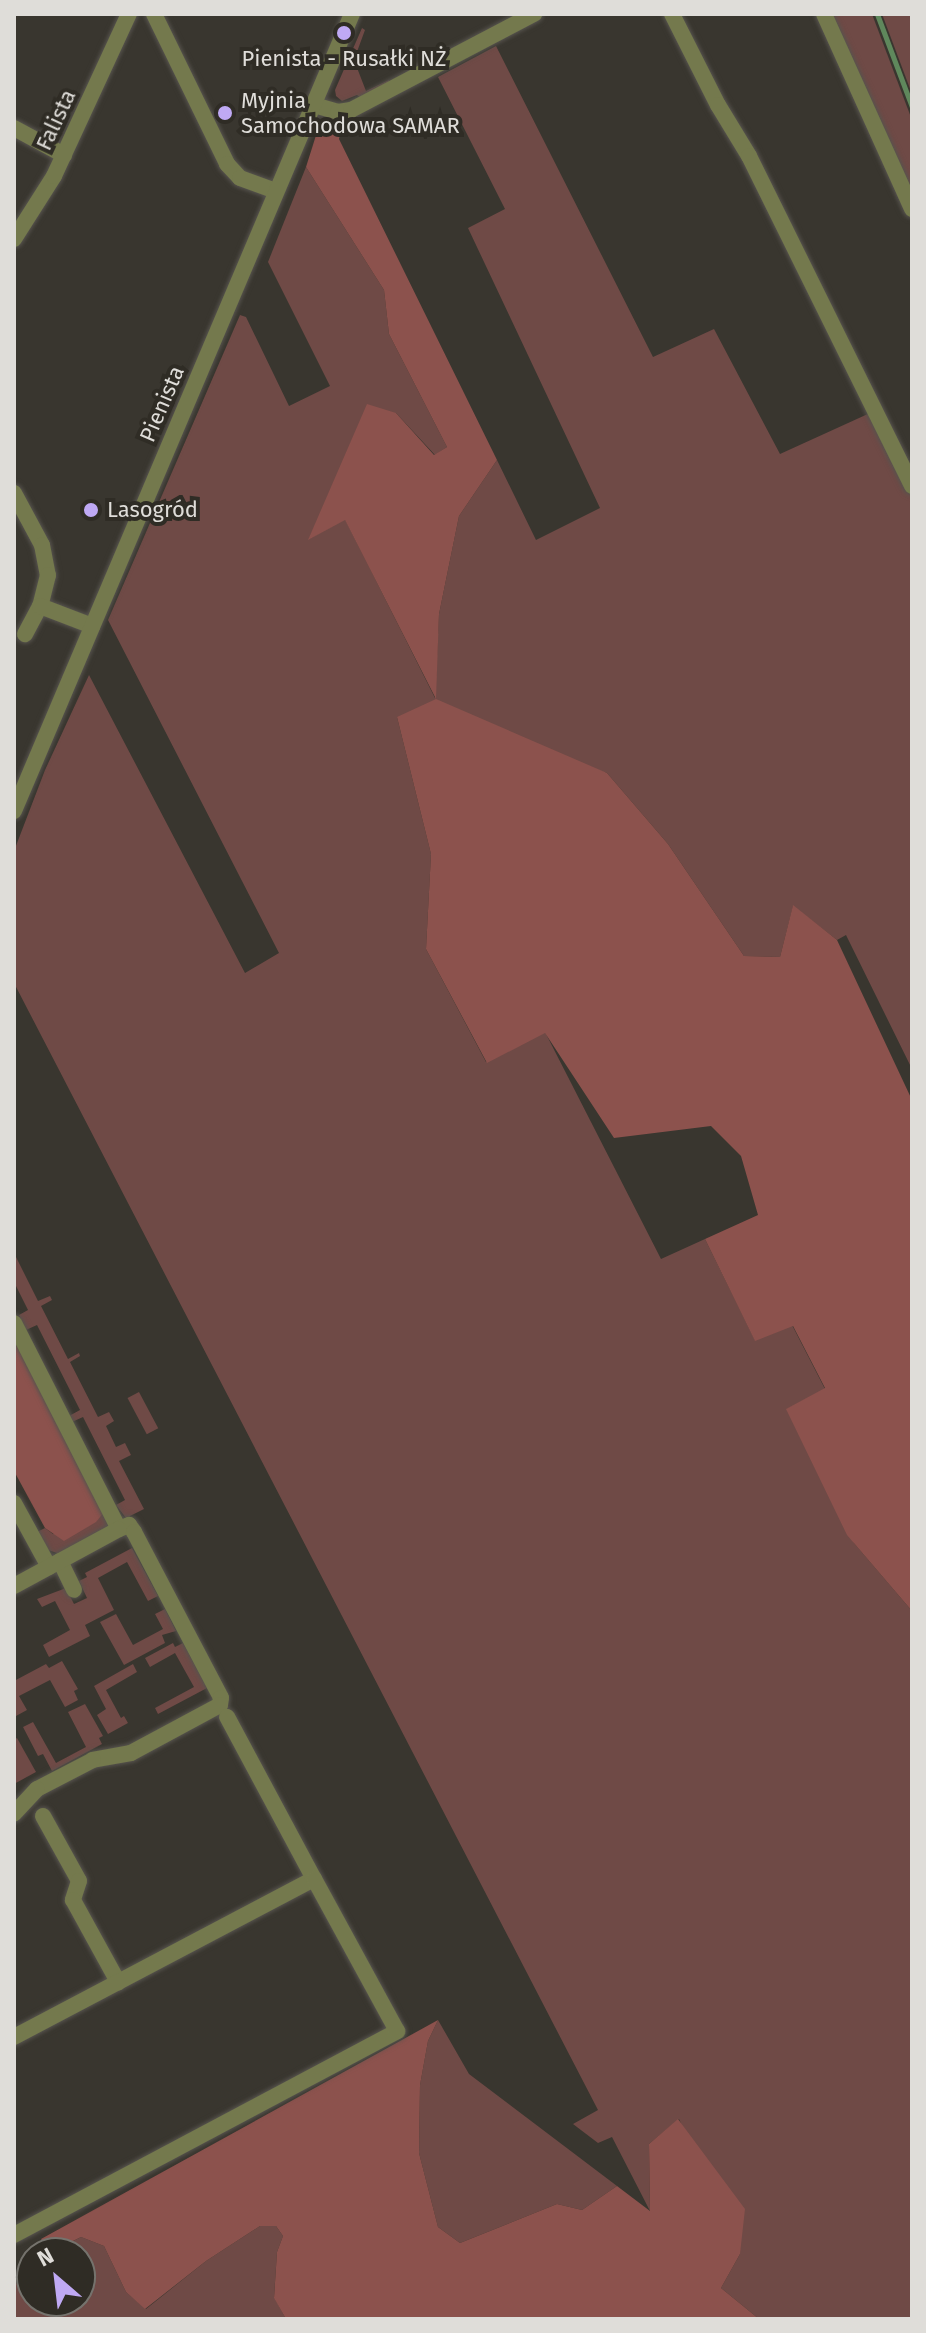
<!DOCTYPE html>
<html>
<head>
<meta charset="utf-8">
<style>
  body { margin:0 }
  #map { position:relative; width:926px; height:2333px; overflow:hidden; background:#39362f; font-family:"Fira Sans",sans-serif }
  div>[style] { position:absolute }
  .green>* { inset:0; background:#6f4a46; transform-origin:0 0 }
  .forest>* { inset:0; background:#8c524d }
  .stream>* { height:5px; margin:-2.5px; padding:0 2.5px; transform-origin:2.5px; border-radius:2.5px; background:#5f885c }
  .roads { filter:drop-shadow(0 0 2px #57544e) drop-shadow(0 0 2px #57544e) }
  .minor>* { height:16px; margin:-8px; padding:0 8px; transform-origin:8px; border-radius:8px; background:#74794d }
  .tertiary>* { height:16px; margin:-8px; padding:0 8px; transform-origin:8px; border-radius:8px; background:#74794d }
  .dots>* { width:22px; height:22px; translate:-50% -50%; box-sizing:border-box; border:4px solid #2f2c25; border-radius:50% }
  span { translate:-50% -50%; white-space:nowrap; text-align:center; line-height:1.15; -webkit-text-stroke:8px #2f2c25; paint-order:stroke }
  .poi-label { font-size:22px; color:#dfddd9 }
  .left { translate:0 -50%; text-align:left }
  .street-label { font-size:22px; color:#dfddd9 }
  .frame { position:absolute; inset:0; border:16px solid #dfddd9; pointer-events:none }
  .north { position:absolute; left:16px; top:2237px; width:80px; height:80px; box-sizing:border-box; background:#2f2c25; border:2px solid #75736d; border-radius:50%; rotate:332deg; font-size:22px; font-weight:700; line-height:32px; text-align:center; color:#dfddd9 }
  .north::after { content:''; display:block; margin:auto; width:28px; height:36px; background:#bfa9f4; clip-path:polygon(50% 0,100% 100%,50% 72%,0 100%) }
</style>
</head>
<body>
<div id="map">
  <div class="green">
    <div style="clip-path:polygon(832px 14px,872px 14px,912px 120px,912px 194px)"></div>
    <div style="clip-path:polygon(882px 14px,912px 14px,912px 94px)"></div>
    <div style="clip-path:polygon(362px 28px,365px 30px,354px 60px,366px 91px,389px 80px,390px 83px,361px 98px,357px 95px,342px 101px,336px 96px,335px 90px)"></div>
    <div style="clip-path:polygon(496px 46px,653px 357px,714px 329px,780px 454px,881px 408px,912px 472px,912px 1069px,846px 935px,837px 940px,793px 906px,780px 957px,744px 956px,668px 844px,607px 773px,397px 717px,431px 854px,426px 949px,486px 1062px,545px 1032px,661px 1259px,705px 1239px,755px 1340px,792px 1325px,825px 1389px,787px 1409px,854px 1543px,912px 1611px,912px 2319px,759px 2319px,721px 2288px,740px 2254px,679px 2119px,649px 2144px,650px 2211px,612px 2137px,598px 2143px,573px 2124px,598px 2110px,14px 983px,14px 851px,45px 770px,89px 675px,245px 973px,279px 953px,108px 620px,240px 315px,246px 317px,289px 406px,330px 386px,268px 262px,306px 167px,384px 290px,389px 334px,447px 447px,435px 455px,396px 413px,341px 468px,309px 539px,345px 519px,435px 698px,439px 614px,459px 516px,497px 460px,536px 540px,600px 508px,468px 228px,505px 209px,438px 77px)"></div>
    <div style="clip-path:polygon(14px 1253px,38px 1301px,50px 1296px,52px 1300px,41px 1306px,68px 1359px,79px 1353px,80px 1356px,70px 1362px,98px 1417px,109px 1412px,114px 1421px,106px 1426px,116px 1447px,125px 1443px,131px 1455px,119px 1461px,144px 1509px,126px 1518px,116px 1505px,125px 1500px,83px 1417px,72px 1422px,69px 1416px,80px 1410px,37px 1325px,26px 1330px,19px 1315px,28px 1310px,14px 1282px)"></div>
    <div style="left:139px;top:1392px;width:41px;height:13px;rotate:62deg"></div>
    <div style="clip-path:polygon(105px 1511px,110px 1524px,107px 1528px,60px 1554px,48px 1550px,37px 1532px,45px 1528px,53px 1534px)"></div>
    <div style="clip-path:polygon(132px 1548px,158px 1596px,148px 1601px,127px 1562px,98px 1578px,114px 1610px,85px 1625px,90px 1636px,49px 1657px,43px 1645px,70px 1630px,55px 1601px,42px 1607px,37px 1599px,66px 1588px,74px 1604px,87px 1598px,79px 1581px,87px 1577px,85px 1573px)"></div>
    <div style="clip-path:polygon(165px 1609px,176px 1631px,162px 1635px,165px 1643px,124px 1665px,100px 1622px,116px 1614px,133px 1645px,163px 1629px,155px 1614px)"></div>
    <div style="clip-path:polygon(173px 1643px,175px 1647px,183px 1643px,207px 1688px,158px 1714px,155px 1708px,194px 1687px,175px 1653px,150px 1667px,145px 1658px)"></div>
    <div style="clip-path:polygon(62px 1661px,78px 1689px,74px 1691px,78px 1700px,65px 1707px,50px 1680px,19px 1696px,27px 1710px,16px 1716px,14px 1681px,46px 1664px,49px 1668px)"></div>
    <div style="clip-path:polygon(133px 1664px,137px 1672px,106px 1690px,121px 1718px,124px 1716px,128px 1723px,108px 1734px,97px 1715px,106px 1709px,94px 1686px)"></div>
    <div style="clip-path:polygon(85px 1704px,103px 1736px,99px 1738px,102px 1744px,52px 1771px,43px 1754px,38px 1756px,23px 1727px,33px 1722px,56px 1763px,86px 1747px,68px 1712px)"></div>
    <div style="clip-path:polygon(17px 1738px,36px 1772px,14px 1784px,14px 1740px)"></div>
    <div style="clip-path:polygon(438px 2020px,469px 2074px,617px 2186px,582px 2210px,557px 2204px,460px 2243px,438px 2227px,419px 2153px,420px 2085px,428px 2041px)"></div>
    <div style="clip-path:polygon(260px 2226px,276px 2226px,283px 2236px,277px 2252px,274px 2297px,286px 2319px,14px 2319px,14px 2284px,32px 2281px,32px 2301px,80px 2301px,80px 2253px,50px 2253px,81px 2237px,104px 2246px,126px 2292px,146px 2309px,206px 2261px)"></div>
  </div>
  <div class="forest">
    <div style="clip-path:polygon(331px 118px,342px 126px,339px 139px,497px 460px,459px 516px,439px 614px,436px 699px,607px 773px,668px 844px,744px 956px,780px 957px,793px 905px,837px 940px,912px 1100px,912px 1611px,847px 1535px,786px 1409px,825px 1388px,793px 1326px,755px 1341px,705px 1239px,758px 1215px,741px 1156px,711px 1126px,614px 1138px,545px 1033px,487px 1063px,426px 949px,431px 854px,397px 717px,436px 699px,345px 520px,308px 540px,367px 404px,396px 413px,434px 455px,447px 447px,389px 334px,384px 290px,306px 167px,318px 129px)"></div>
    <div style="clip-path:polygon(14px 1333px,105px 1511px,96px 1522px,64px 1541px,45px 1528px,14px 1471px)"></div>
    <div style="clip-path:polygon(438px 2020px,428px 2041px,420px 2085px,419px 2153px,438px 2227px,460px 2243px,557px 2204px,582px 2210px,617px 2186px,650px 2211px,649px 2144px,678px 2119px,745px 2209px,740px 2254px,721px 2288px,759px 2319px,286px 2319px,274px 2298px,277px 2252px,283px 2236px,276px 2226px,260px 2226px,206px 2261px,145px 2309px,126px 2292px,104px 2246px,81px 2237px,49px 2253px,41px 2239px)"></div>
  </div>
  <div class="stream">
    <div style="left:877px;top:14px;width:99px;rotate:69.4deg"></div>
  </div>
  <div class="roads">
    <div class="minor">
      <div style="left:154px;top:14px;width:167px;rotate:64deg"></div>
      <div style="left:227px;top:164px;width:19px;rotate:47deg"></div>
      <div style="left:240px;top:178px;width:38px;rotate:20deg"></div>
      <div style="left:672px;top:14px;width:102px;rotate:63.2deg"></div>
      <div style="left:718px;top:105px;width:60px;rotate:58.7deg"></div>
      <div style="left:749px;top:156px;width:368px;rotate:63.7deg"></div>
      <div style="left:824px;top:14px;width:214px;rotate:65.7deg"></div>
      <div style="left:314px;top:105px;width:25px;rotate:16deg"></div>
      <div style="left:338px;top:112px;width:13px;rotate:-9deg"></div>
      <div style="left:351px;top:110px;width:207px;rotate:-27.7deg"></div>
      <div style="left:14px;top:128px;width:57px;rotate:28.4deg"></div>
      <div style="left:14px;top:239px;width:75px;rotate:-57.6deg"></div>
      <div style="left:54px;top:176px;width:179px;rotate:-65.2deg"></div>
      <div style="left:14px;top:493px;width:59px;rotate:61.7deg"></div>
      <div style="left:42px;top:545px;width:31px;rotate:79deg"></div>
      <div style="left:48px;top:575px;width:32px;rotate:104deg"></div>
      <div style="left:40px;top:606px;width:32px;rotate:118deg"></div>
      <div style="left:40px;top:606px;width:56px;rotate:21deg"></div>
      <div style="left:14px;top:1323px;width:231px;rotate:63deg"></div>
      <div style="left:119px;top:1529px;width:11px;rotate:-22deg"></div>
      <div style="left:129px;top:1525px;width:9px;rotate:54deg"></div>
      <div style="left:134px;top:1532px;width:187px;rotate:62.3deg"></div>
      <div style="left:221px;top:1698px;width:7px;rotate:98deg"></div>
      <div style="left:220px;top:1705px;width:101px;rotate:151.7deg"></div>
      <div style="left:131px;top:1753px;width:39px;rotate:170deg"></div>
      <div style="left:93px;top:1760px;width:63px;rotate:152.6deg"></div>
      <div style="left:37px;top:1789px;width:34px;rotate:133deg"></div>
      <div style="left:14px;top:1503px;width:73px;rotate:61.3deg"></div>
      <div style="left:60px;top:1561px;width:32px;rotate:64deg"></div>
      <div style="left:14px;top:1586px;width:119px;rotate:-28.5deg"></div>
      <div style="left:43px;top:1816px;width:74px;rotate:61deg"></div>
      <div style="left:79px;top:1881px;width:20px;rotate:108deg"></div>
      <div style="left:73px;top:1900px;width:94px;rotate:61.2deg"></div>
      <div style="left:14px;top:2037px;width:339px;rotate:-27.8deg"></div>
      <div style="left:314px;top:1879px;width:184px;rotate:-118.2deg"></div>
      <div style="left:14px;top:2235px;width:434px;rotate:-28deg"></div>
      <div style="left:397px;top:2031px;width:173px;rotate:-118.6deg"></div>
    </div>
    <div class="tertiary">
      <div style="left:14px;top:811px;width:866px;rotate:-67.02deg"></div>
    </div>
  </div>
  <div class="dots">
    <div style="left:344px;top:33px;background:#bfa9f4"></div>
    <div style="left:225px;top:113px;background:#bfa9f4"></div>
    <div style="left:91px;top:510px;background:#bfa9f4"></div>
  </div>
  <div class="poi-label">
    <span style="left:344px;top:59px">Pienista - Rusałki NŻ</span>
    <span class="left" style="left:241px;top:113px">Myjnia<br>Samochodowa SAMAR</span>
    <span class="left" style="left:107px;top:510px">Lasogród</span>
  </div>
  <div class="street-label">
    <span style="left:56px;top:120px;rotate:-65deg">Falista</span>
    <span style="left:162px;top:404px;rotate:-67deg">Pienista</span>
  </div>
  <div class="frame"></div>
  <div class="north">N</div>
</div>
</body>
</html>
